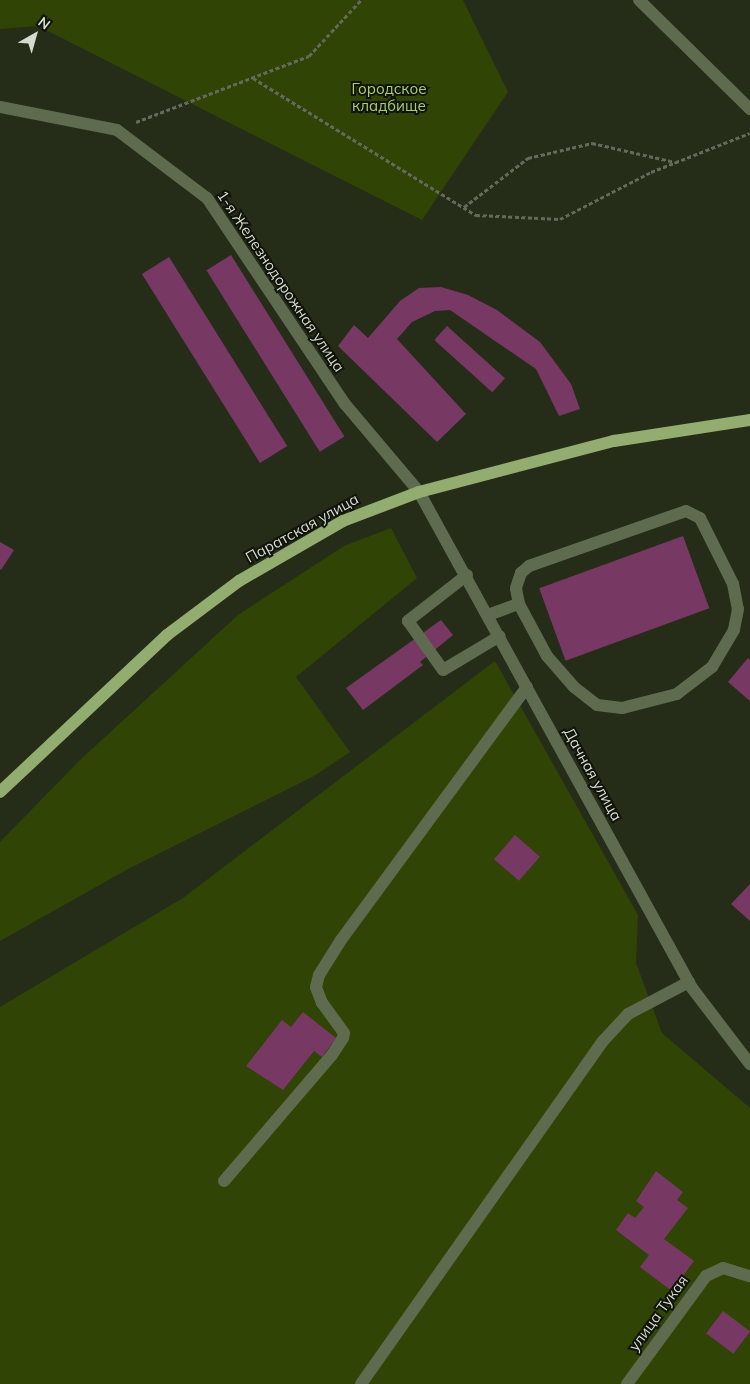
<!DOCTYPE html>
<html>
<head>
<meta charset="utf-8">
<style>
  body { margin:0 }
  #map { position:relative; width:750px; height:1384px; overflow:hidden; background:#252d19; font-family:Mulish,sans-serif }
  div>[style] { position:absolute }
  .green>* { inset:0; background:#304406 }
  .building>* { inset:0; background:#773863; transform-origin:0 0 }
  .path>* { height:3px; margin-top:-1.5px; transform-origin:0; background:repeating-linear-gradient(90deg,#636a59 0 4px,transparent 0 6.5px) }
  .minor>* { height:12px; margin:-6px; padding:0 6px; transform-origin:6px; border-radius:6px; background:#5f6b4e }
  .major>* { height:12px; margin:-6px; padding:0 6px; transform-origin:6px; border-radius:6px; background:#93ac6f }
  span { translate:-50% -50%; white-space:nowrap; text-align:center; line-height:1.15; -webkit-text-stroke:4px #10140b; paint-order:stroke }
  .park-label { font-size:15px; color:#aad06d }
  .street-label { font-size:15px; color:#d5dbce }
  .north { position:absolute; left:10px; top:10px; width:50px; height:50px; -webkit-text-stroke:4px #10140b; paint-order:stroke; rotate:38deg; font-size:14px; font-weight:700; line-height:20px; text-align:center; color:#d5dbce }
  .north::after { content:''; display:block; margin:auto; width:18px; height:22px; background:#d5dbce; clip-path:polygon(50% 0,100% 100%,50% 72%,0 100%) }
</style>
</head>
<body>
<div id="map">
  <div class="green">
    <div style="clip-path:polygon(0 0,463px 0,508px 92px,422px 220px,38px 26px,0 29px)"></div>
    <div style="clip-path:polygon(391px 528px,417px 578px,296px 677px,350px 752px,314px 776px,128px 869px,0 941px,0 842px,80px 760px,238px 615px,344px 546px)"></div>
    <div style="clip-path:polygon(495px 661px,638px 915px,636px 963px,662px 1033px,750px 1108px,750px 1384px,0 1384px,0 1007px,183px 898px)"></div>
  </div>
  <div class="building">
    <div style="left:231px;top:255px;width:214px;height:29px;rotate:58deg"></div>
    <div style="left:169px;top:257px;width:223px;height:32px;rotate:58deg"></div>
    <div style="clip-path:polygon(441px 287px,468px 295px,497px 310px,540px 342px,571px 384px,580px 409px,559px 416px,536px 369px,450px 310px,435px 311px,412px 322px,397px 339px,466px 414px,437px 442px,338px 346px,354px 325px,368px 338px,400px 301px,419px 288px)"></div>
    <div style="left:447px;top:326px;width:78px;height:19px;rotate:42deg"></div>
    <div style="left:683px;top:536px;width:77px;height:153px;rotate:70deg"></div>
    <div style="clip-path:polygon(0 542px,14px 550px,1px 570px,0 569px)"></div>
    <div style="clip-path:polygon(441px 620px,453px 635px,420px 662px,423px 665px,363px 710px,346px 688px)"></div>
    <div style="clip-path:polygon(748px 658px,750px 660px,750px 701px,728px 682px)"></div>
    <div style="left:515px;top:835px;width:33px;height:32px;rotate:41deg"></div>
    <div style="clip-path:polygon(750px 884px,750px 921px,731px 904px)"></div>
    <div style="clip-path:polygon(303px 1012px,336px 1038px,322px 1057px,314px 1051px,283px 1090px,246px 1066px,282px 1020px,291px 1027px)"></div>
    <div style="clip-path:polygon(656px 1171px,683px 1192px,677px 1200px,688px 1208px,664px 1239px,694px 1261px,672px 1291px,640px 1267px,649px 1255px,616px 1230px,628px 1213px,635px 1218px,644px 1207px,636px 1201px)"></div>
    <div style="left:723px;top:1311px;width:34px;height:28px;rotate:37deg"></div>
  </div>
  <div class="path">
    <div style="left:253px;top:78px;width:262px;rotate:31.6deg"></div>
    <div style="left:476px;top:215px;width:84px;rotate:2.7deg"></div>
    <div style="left:560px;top:219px;width:102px;rotate:-27.3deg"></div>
    <div style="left:651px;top:172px;width:106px;rotate:-21.5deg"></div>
    <div style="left:136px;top:122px;width:185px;rotate:-20.9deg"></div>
    <div style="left:309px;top:56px;width:76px;rotate:-47.1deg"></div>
    <div style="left:464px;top:207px;width:81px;rotate:-37.4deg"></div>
    <div style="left:528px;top:158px;width:66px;rotate:-13.2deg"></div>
    <div style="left:592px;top:143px;width:85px;rotate:12.9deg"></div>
  </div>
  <div class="minor">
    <div style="left:639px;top:0;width:156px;rotate:44.5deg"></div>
    <div style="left:0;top:107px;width:119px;rotate:11.1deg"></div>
    <div style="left:117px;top:130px;width:113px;rotate:37.1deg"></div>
    <div style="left:207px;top:198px;width:248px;rotate:56.2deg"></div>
    <div style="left:345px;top:404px;width:115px;rotate:49.9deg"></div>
    <div style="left:419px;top:492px;width:566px;rotate:61.17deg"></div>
    <div style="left:692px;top:988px;width:96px;rotate:52.7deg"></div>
    <div style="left:686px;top:511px;width:16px;rotate:27deg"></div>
    <div style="left:700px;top:518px;width:74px;rotate:63.4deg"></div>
    <div style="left:733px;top:584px;width:25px;rotate:79deg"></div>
    <div style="left:738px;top:609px;width:21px;rotate:101deg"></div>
    <div style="left:734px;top:630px;width:43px;rotate:120.7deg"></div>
    <div style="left:712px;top:667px;width:44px;rotate:142.4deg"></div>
    <div style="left:677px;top:694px;width:57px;rotate:165.7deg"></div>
    <div style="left:622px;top:708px;width:25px;rotate:-173deg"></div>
    <div style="left:597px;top:705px;width:29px;rotate:-142deg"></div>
    <div style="left:574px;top:687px;width:41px;rotate:-131.1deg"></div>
    <div style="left:547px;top:656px;width:59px;rotate:-118.3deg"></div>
    <div style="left:519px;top:604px;width:16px;rotate:-101deg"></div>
    <div style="left:516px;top:588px;width:16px;rotate:-72deg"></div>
    <div style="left:521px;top:573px;width:11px;rotate:-41deg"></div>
    <div style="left:529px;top:566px;width:166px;rotate:-19.3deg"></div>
    <div style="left:467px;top:575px;width:75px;rotate:142.1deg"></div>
    <div style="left:408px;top:621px;width:60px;rotate:54.5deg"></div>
    <div style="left:443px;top:670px;width:66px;rotate:-30.8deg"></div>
    <div style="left:488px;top:615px;width:33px;rotate:-20deg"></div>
    <div style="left:224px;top:1181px;width:166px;rotate:-49.4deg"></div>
    <div style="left:332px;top:1055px;width:20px;rotate:-57deg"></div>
    <div style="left:343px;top:1038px;width:5px;rotate:-79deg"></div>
    <div style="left:344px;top:1033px;width:37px;rotate:-126deg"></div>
    <div style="left:322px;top:1003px;width:17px;rotate:-111deg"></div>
    <div style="left:316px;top:987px;width:12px;rotate:-76deg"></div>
    <div style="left:319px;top:975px;width:41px;rotate:-57.8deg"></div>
    <div style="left:341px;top:940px;width:314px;rotate:-53.7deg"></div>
    <div style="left:361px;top:1384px;width:420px;rotate:-54.8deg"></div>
    <div style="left:603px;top:1041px;width:37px;rotate:-47deg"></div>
    <div style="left:628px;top:1014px;width:69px;rotate:-27.7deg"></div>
    <div style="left:627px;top:1384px;width:134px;rotate:-53.8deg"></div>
    <div style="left:706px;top:1276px;width:19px;rotate:-25deg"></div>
    <div style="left:723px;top:1268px;width:28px;rotate:17deg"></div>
  </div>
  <div class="major">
    <div style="left:0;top:792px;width:229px;rotate:-43.2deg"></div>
    <div style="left:167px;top:635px;width:90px;rotate:-36.9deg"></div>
    <div style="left:239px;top:581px;width:120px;rotate:-30deg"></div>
    <div style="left:343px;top:521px;width:81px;rotate:-20.9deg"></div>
    <div style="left:419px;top:492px;width:202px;rotate:-14.7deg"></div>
    <div style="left:614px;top:441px;width:138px;rotate:-8.8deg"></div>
  </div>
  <div class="park-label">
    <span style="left:389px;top:97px">Городское<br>кладбище</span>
  </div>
  <div class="street-label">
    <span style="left:281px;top:281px;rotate:56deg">1-я Железнодорожная улица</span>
    <span style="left:302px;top:528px;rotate:-29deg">Паратская улица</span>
    <span style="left:593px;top:774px;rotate:61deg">Дачная улица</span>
    <span style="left:658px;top:1313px;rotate:-54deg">улица Тукая</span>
  </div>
  <div class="north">N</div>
</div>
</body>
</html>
